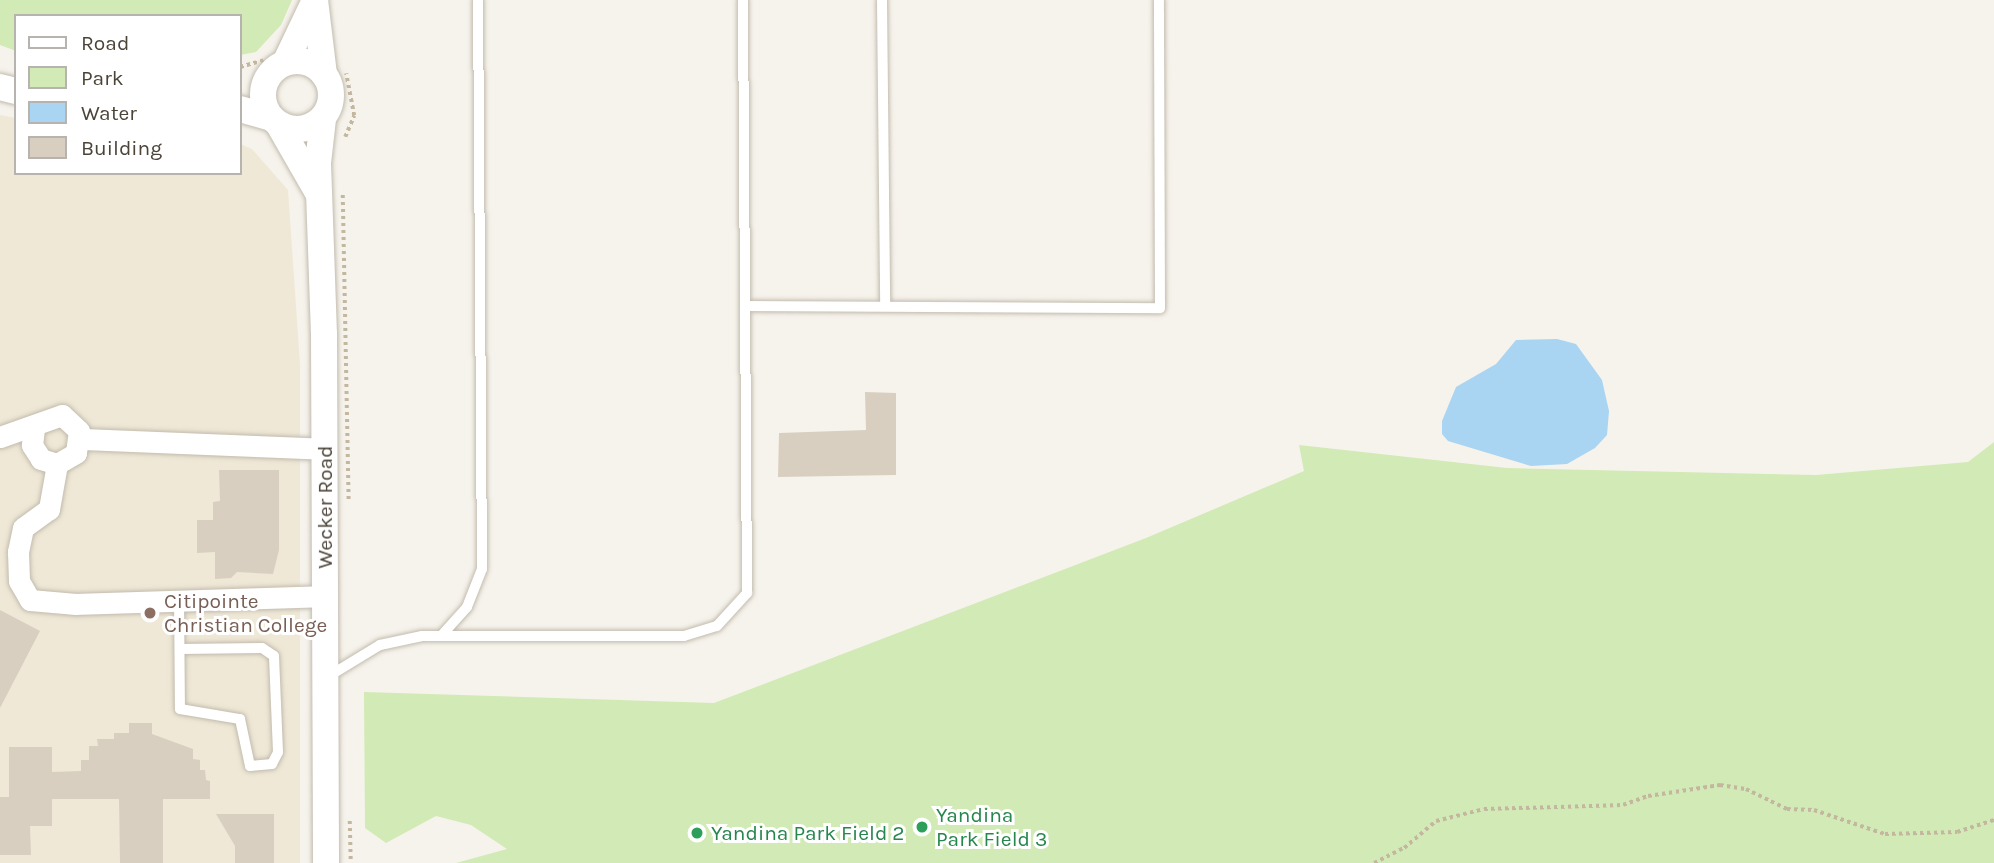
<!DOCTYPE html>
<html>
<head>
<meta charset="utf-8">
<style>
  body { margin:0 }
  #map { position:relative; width:1994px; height:863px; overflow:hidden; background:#f6f3ec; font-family:Karla,sans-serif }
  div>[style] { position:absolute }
  .education>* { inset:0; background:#efe8d6 }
  .green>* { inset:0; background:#d2eab5 }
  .water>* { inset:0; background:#a9d4f2 }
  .building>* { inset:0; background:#d8cfc1 }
  .path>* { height:3.5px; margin-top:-1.75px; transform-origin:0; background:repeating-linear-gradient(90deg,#c4b79f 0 3.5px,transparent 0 7px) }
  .roads { filter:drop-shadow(0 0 2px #c2bbae) drop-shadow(0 0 2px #c2bbae) }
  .service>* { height:10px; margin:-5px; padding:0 5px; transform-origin:5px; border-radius:5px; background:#fff }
  .minor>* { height:21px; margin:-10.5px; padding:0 10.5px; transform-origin:10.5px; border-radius:10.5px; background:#fff }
  .tertiary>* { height:26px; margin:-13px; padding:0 13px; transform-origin:13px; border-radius:13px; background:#fff }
  .tertiary>.ring { margin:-13px; padding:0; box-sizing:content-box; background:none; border:26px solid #fff; border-radius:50% }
  .dots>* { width:19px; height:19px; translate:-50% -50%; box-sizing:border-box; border:4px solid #fff; border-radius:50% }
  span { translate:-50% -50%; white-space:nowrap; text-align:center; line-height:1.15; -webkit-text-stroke:6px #fff; paint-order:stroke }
  .street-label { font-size:21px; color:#4b4439 }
  .education-label { font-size:21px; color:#785e54 }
  .left { translate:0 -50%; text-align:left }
  .leisure-label { font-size:21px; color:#27864d }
  .legend { position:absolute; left:14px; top:14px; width:228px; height:161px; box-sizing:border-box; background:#fff; border:2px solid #b7b4b0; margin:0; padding:9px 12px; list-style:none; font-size:21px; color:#4b4439 }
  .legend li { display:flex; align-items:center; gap:14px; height:35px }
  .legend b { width:35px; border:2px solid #b7b4b0 }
</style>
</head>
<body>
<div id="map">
  <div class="education">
    <div style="clip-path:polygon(0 115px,16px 118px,16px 173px,240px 173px,240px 144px,252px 149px,288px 190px,300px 364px,300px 863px,0 863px)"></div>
  </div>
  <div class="green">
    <div style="clip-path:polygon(0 0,292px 0,281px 25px,256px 52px,240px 55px,240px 16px,16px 16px,16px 51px,0 45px)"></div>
    <div style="clip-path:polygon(1994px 442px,1994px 863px,456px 863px,507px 849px,471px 825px,436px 816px,386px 843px,365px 828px,364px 692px,714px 703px,1146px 538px,1304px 471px,1299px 445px,1507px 468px,1816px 475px,1968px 462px)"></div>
  </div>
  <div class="water">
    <div style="clip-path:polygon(1557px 339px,1576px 344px,1602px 380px,1609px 411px,1607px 435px,1595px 448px,1567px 464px,1531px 466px,1448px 441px,1442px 434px,1442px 421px,1456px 387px,1496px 364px,1516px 340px)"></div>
  </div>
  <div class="building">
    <div style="clip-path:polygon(865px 392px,896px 393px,896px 475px,778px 477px,779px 433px,866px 430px)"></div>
    <div style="clip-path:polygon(219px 470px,279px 470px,279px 550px,273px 574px,237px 572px,231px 578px,215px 579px,215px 552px,197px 553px,197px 520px,213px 520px,213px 502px,220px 501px)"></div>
    <div style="clip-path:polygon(0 610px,40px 631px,0 708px)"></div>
    <div style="clip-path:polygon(129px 723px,152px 723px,152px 734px,193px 749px,193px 759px,200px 760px,200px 770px,205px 770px,206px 780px,210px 781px,210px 799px,163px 799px,163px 863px,120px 863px,119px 799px,52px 799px,52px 826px,30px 826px,31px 855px,0 855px,0 797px,9px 797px,9px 747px,52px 747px,52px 772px,81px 771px,81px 760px,89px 760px,89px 746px,98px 746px,97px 739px,114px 739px,114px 733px,129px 733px)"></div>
    <div style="clip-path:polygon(216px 814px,274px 814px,274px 863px,235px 863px,235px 846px)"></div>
  </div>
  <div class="path">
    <div style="left:240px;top:67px;width:25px;rotate:-16deg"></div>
    <div style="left:345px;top:137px;width:23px;rotate:-67deg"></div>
    <div style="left:354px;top:116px;width:43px;rotate:-100.8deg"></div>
    <div style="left:343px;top:195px;width:307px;rotate:88.9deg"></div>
    <div style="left:350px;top:821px;width:42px;rotate:88.6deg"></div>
    <div style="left:1374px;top:863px;width:34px;rotate:-27deg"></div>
    <div style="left:1404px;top:848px;width:42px;rotate:-40.2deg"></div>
    <div style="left:1436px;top:821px;width:49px;rotate:-14deg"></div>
    <div style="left:1484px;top:809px;width:139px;rotate:-1.6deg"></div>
    <div style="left:1623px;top:805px;width:27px;rotate:-20deg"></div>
    <div style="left:1648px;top:796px;width:73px;rotate:-8.7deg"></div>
    <div style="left:1720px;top:785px;width:26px;rotate:9deg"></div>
    <div style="left:1746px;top:789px;width:46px;rotate:26deg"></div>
    <div style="left:1787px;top:809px;width:27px;rotate:2deg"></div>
    <div style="left:1814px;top:810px;width:75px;rotate:18.7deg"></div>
    <div style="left:1885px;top:834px;width:72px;rotate:-1.6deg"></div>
    <div style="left:1957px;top:832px;width:39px;rotate:-18deg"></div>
  </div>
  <div class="roads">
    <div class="service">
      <div style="left:882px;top:0;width:305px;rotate:89.4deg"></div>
      <div style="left:746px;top:306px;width:414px;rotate:0.3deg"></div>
      <div style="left:1160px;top:308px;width:308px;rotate:-90.2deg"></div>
      <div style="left:179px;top:599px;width:110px;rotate:89.5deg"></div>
      <div style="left:180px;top:709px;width:61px;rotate:9.5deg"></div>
      <div style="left:240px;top:719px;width:48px;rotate:78deg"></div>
      <div style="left:250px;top:766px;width:22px;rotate:-5deg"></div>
      <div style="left:272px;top:764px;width:13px;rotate:-63deg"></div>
      <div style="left:278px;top:752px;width:96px;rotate:-92.4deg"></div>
      <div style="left:274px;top:656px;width:14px;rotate:-146deg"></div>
      <div style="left:262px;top:648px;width:82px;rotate:179.3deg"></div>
      <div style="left:441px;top:636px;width:39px;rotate:-48deg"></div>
      <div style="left:467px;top:607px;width:41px;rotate:-68.5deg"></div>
      <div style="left:482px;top:569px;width:569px;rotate:-90.4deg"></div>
      <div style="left:329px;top:676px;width:60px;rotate:-31.3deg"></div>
      <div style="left:380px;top:645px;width:43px;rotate:-12.1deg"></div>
      <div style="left:422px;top:636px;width:262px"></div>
      <div style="left:684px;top:636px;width:34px;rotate:-17deg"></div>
      <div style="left:717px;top:626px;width:45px;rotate:-47.7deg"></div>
      <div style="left:747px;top:593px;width:593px;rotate:-90.39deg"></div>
    </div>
    <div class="minor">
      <div style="left:0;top:437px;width:66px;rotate:-19.5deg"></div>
      <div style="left:62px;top:415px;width:23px;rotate:43deg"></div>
      <div style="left:79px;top:431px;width:22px;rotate:98deg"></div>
      <div style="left:76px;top:453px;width:22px;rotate:150deg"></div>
      <div style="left:57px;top:464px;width:17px;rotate:-163deg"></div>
      <div style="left:41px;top:459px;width:17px;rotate:-123deg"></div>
      <div style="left:32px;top:445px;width:17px;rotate:-83deg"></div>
      <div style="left:81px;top:439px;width:244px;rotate:2.3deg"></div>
      <div style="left:57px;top:464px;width:46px;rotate:100.1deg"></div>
      <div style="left:49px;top:509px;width:32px;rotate:144deg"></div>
      <div style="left:23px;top:528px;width:25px;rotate:102deg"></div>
      <div style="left:18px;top:552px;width:29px;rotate:88deg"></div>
      <div style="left:19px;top:581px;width:22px;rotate:60deg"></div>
      <div style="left:30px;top:600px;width:46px;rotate:5deg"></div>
      <div style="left:76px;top:604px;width:250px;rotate:-1.8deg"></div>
    </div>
    <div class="tertiary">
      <div style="left:315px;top:0;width:75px;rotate:83.1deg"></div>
      <div class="ring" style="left:263px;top:61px;width:42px;height:42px"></div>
      <div style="left:285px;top:63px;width:70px;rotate:-64.5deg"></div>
      <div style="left:0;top:87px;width:16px;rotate:14deg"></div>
      <div style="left:240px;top:109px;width:32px;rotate:16deg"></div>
      <div style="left:323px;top:119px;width:44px;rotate:96.5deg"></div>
      <div style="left:318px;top:163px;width:171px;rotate:88deg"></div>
      <div style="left:324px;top:334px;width:529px;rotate:89.78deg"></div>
      <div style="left:279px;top:125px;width:76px;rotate:60.1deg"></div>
    </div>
  </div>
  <div class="dots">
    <div style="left:150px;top:613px;background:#8d6e63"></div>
    <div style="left:922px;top:827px;background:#2e9e5b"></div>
    <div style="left:697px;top:833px;background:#2e9e5b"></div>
  </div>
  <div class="street-label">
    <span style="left:325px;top:507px;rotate:-90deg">Wecker Road</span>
  </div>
  <div class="education-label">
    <span class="left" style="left:164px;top:613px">Citipointe<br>Christian College</span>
  </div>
  <div class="leisure-label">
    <span class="left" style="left:936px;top:827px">Yandina<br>Park Field 3</span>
    <span class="left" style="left:711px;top:833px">Yandina Park Field 2</span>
  </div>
  <ul class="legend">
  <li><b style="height:9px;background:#fff"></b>Road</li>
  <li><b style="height:19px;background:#d2eab5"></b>Park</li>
  <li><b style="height:19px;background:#a9d4f2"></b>Water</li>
  <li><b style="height:19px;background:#d8cfc1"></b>Building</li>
  </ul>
</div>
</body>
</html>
